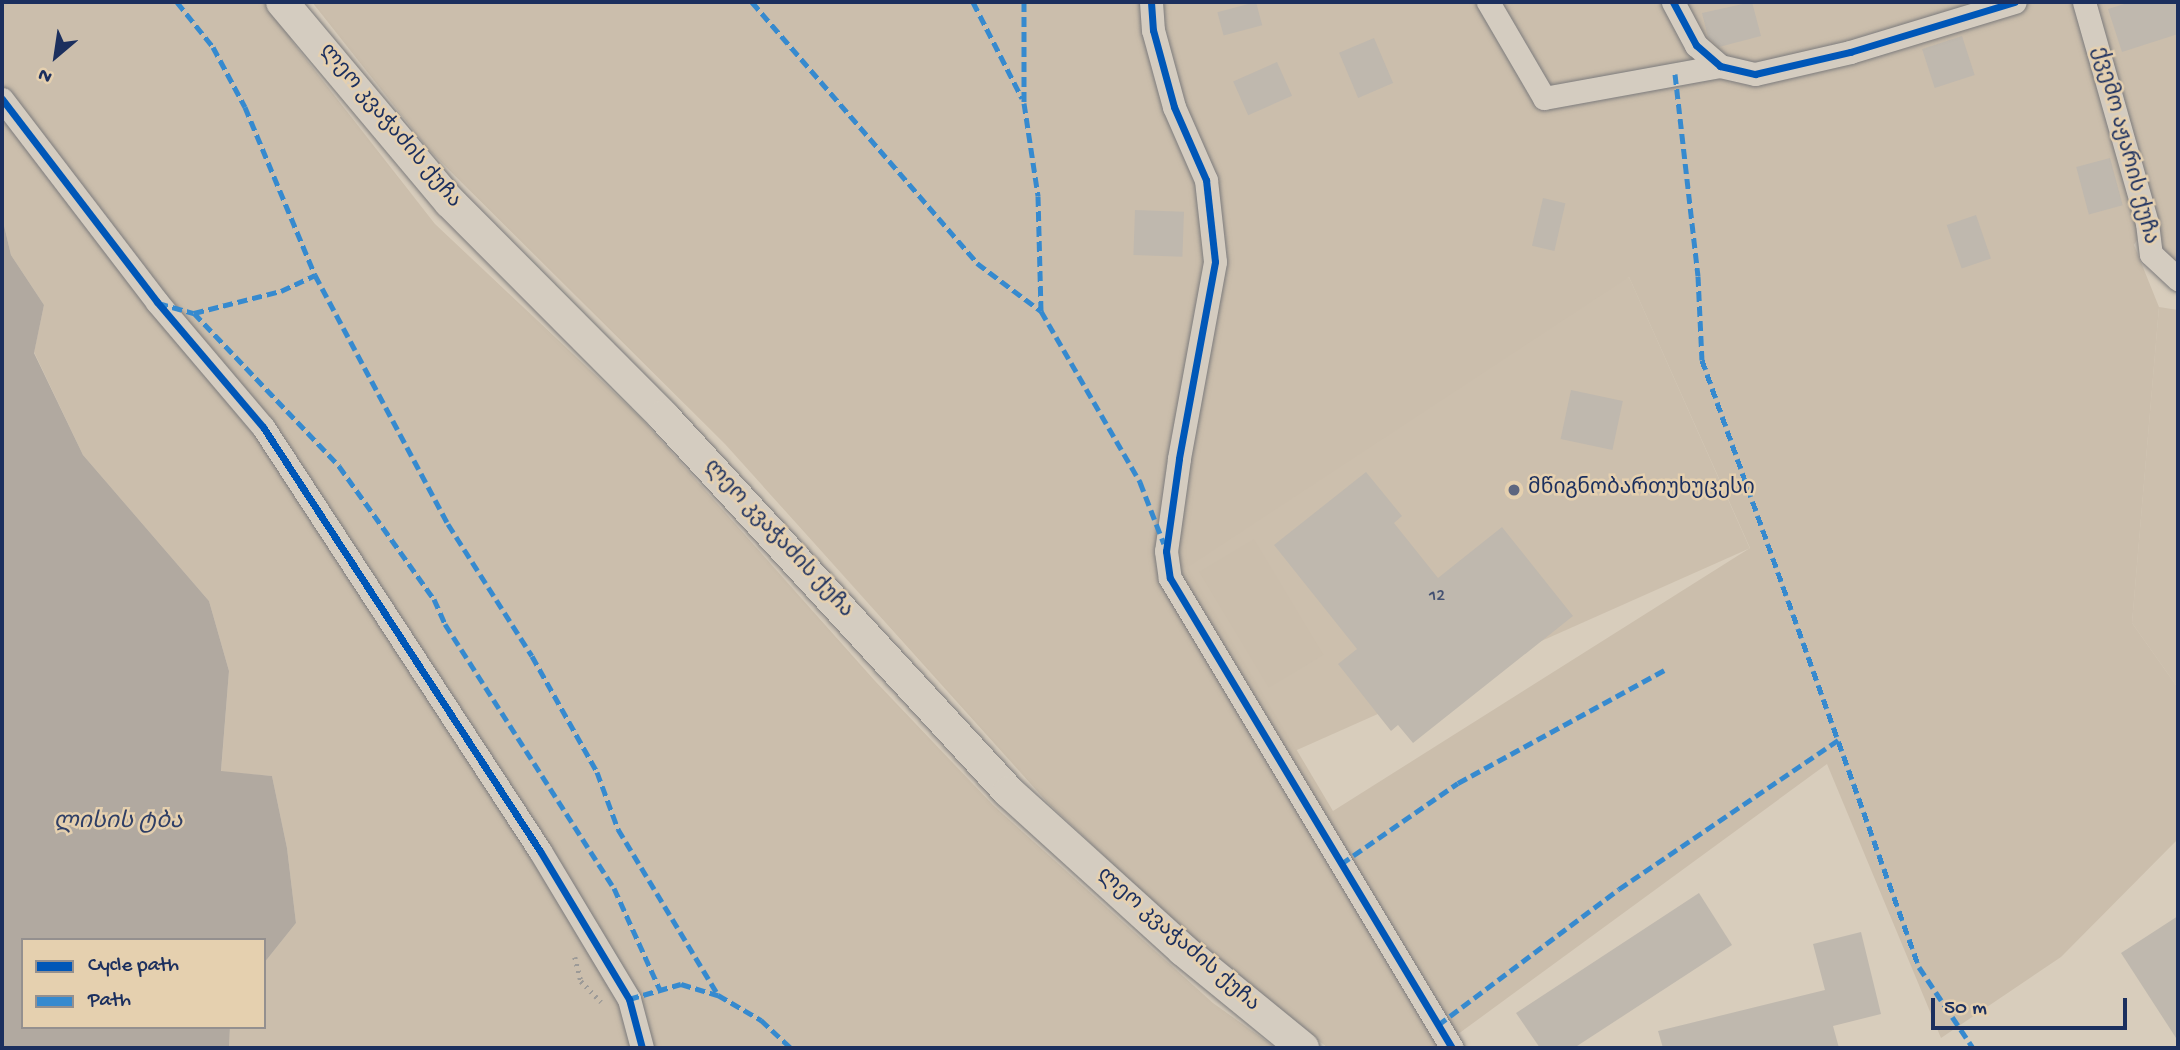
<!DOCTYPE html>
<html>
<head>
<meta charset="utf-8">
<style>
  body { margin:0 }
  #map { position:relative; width:2180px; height:1050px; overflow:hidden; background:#d8cdbc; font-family:"Gochi Hand","Noto Sans Georgian",sans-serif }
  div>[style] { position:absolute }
  .built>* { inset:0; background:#ccbfad; transform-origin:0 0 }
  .green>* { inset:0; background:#cbbeac; transform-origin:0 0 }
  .water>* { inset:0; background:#b1a9a0 }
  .building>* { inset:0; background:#bfb8ae; transform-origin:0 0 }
  .path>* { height:4.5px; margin-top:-2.25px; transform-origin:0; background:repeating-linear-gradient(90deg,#9c9a97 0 2px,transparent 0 7px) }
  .roads { filter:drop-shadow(0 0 2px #7c7b7c) drop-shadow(0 0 2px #7c7b7c) }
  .street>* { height:23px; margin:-11.5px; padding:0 11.5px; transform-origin:11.5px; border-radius:11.5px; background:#d4ccc0 }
  .secondary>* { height:32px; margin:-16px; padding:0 16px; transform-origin:16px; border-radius:16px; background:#d4ccc0 }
  .quiet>* { height:5px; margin-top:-2.5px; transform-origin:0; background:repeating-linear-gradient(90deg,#368acf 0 10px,transparent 0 15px) }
  .cycleway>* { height:7px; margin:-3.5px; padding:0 3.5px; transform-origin:3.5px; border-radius:3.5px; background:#0057b8 }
  .dots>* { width:19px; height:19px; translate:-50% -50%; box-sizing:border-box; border:4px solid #e5d0af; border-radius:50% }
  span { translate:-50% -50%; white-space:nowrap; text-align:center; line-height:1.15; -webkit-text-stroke:5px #e5d0af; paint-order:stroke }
  .number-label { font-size:18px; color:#445172 }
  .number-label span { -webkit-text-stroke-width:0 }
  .street-label { font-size:21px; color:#1b2f5e }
  .poi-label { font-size:21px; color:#1b2f5e }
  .left { translate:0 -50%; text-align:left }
  .water-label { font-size:23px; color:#2f3f66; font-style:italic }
  .frame { position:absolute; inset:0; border:4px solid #1b2f5e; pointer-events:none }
  .legend { position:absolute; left:21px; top:938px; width:245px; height:91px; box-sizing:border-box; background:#e5d0af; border:2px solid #94908f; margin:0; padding:9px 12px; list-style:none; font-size:21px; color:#1b2f5e }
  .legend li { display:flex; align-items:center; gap:14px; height:35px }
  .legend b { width:35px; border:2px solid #94908f }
  .north { position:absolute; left:21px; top:21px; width:70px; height:70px; -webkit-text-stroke:5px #e5d0af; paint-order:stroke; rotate:209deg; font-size:19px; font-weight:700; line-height:28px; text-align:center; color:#1b2f5e }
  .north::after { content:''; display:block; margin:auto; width:24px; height:32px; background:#1b2f5e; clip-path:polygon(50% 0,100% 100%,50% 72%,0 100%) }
  .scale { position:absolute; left:1931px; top:998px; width:196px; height:32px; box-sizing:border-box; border:4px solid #1b2f5e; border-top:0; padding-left:9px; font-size:21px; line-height:24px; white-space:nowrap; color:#1b2f5e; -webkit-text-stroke:5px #e5d0af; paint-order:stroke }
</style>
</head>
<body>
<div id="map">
  <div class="built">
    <div style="left:1629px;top:277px;width:297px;height:528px;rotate:66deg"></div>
    <div style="clip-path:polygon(2159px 307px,2178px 310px,2178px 688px,2132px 623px)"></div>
  </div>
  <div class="green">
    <div style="clip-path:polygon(2px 2px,269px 2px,298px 38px,291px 40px,435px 224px,641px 418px,875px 681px,993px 805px,1213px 1003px,1276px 1048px,229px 1048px,230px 1027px,264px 1027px,264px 963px,296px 923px,287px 848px,272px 776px,221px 772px,229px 671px,209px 601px,83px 455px,34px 352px,44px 305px,11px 255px,2px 217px)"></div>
    <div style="clip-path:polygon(evenodd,312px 2px,2178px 2px,2178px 270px,2162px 255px,2146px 224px,2134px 245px,2159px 307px,2132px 623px,2178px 688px,2178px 839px,2061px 957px,1941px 1038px,1827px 764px,1439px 1048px,1328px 1048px,1205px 951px,1047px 802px,725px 444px,429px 150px,312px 2px,1629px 277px,1750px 548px,1333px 811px,1188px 567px,1629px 277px)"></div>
    <div style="left:1254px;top:539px;width:135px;height:64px;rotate:59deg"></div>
  </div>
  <div class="water">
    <div style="clip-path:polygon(2px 217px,11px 255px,44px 305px,34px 353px,83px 455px,209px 601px,229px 671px,221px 771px,272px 776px,287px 848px,296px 923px,264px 963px,264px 940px,23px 940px,23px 1027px,230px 1027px,229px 1048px,2px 1048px)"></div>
  </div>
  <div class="building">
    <div style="left:1256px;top:2px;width:24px;height:40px;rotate:75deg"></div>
    <div style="clip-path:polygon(1752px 2px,1761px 36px,1719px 47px,1708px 37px,1702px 13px)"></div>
    <div style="clip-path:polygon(2131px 2px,2178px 2px,2178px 34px,2122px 52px,2108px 9px)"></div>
    <div style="left:1962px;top:36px;width:41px;height:42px;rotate:72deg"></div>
    <div style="left:1374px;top:38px;width:49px;height:38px;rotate:67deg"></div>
    <div style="left:1277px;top:62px;width:37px;height:48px;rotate:66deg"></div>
    <div style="left:2110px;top:158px;width:49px;height:35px;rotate:75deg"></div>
    <div style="left:1543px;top:198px;width:23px;height:49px;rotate:13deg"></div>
    <div style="left:1135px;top:210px;width:49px;height:45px;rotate:2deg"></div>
    <div style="left:1976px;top:215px;width:46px;height:31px;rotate:71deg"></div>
    <div style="left:1571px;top:390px;width:53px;height:50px;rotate:12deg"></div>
    <div style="clip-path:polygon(1366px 472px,1402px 516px,1394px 523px,1438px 578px,1502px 527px,1573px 616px,1413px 743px,1398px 725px,1391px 731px,1338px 664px,1357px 649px,1274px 545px)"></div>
    <div style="clip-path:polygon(1699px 893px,1732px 945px,1574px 1048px,1540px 1048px,1516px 1013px)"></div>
    <div style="clip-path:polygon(2178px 916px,2178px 1041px,2121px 953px)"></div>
    <div style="clip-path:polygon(1861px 932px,1881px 1014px,1833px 1026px,1839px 1048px,1663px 1048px,1658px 1031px,1825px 990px,1813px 944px)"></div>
  </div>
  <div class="path">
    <div style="left:575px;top:957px;width:25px;rotate:76deg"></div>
    <div style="left:581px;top:981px;width:29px;rotate:46deg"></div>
  </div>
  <div class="roads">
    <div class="street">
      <div style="left:1151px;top:2px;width:28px;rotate:86deg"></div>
      <div style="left:1153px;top:30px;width:80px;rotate:74.7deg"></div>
      <div style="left:1174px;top:107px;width:80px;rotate:66.3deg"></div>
      <div style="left:1206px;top:180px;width:82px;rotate:83.7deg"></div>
      <div style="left:1215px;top:262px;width:200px;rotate:100.4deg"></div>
      <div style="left:1179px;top:459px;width:93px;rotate:98deg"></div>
      <div style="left:1166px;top:551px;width:27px;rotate:82deg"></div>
      <div style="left:1170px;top:578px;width:548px;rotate:59.04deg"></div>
      <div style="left:1488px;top:2px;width:111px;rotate:59.7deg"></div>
      <div style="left:1544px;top:98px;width:179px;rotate:-10.3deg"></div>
      <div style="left:1673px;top:2px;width:49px;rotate:61.9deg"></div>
      <div style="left:1696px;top:45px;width:32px;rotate:41deg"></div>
      <div style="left:1720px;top:66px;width:36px;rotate:13deg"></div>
      <div style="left:1755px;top:74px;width:98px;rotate:-13deg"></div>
      <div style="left:1850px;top:52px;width:172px;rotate:-16.9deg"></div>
      <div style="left:2084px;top:2px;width:230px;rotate:74.1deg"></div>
      <div style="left:2147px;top:223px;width:31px;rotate:83deg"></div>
      <div style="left:2151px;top:254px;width:37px;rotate:43deg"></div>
      <div style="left:2px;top:99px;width:255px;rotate:52.6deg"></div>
      <div style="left:157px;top:302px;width:164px;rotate:49.7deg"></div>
      <div style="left:263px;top:427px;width:506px;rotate:56.84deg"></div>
      <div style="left:540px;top:851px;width:173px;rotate:59deg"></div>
      <div style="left:629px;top:999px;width:51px;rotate:75.1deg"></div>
    </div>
    <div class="secondary">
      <div style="left:282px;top:2px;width:261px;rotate:50deg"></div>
      <div style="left:450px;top:202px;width:302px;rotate:45.1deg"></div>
      <div style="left:663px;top:416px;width:511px;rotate:47.38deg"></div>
      <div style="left:1009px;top:792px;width:235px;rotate:42.2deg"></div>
      <div style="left:1183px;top:950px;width:155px;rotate:39.2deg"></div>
    </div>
  </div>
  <div class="quiet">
    <div style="left:177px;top:2px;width:58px;rotate:51.3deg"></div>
    <div style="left:213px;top:47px;width:68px;rotate:61.9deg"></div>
    <div style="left:245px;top:107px;width:182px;rotate:67.4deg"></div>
    <div style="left:315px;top:275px;width:282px;rotate:61.9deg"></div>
    <div style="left:448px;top:524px;width:156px;rotate:57.5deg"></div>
    <div style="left:532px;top:656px;width:133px;rotate:60.7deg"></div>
    <div style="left:597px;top:772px;width:61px;rotate:69.8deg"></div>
    <div style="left:618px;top:829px;width:194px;rotate:58.9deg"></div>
    <div style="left:752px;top:2px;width:345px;rotate:49.2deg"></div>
    <div style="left:977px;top:263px;width:80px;rotate:36.9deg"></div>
    <div style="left:973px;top:2px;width:108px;rotate:63deg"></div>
    <div style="left:1024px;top:2px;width:101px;rotate:90deg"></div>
    <div style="left:1024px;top:103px;width:94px;rotate:81.4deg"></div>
    <div style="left:1038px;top:196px;width:115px;rotate:88.5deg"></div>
    <div style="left:1041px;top:311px;width:198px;rotate:59.9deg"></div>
    <div style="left:1140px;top:482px;width:66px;rotate:68.8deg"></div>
    <div style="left:1675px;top:74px;width:203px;rotate:83.5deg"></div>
    <div style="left:1698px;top:276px;width:84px;rotate:87.3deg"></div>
    <div style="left:1702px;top:360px;width:645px;rotate:70.33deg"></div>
    <div style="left:1919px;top:967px;width:97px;rotate:56.3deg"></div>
    <div style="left:158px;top:303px;width:37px;rotate:16deg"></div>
    <div style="left:194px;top:313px;width:90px;rotate:-14.2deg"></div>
    <div style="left:281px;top:291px;width:38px;rotate:-25deg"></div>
    <div style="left:194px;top:313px;width:211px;rotate:46.5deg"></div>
    <div style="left:339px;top:466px;width:163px;rotate:54.5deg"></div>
    <div style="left:434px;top:599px;width:27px;rotate:66deg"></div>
    <div style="left:445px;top:624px;width:313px;rotate:57.4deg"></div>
    <div style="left:614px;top:888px;width:112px;rotate:65.7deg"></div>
    <div style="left:1341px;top:864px;width:142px;rotate:-34.7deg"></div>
    <div style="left:1458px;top:783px;width:239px;rotate:-28.7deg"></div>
    <div style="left:629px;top:999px;width:54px;rotate:-16.1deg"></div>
    <div style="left:681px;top:984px;width:39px;rotate:17deg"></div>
    <div style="left:718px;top:995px;width:50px;rotate:30.2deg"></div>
    <div style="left:761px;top:1020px;width:41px;rotate:43deg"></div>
    <div style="left:1438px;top:1025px;width:226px;rotate:-36.9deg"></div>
    <div style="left:1619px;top:889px;width:265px;rotate:-34.2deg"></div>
  </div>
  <div class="cycleway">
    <div style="left:1151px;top:2px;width:28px;rotate:86deg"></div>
    <div style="left:1153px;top:30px;width:80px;rotate:74.7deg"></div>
    <div style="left:1174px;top:107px;width:80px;rotate:66.3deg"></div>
    <div style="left:1206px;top:180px;width:82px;rotate:83.7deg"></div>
    <div style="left:1215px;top:262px;width:200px;rotate:100.4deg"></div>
    <div style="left:1179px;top:459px;width:93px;rotate:98deg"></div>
    <div style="left:1166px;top:551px;width:27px;rotate:82deg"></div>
    <div style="left:1170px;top:578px;width:548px;rotate:59.04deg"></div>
    <div style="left:1673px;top:2px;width:49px;rotate:61.9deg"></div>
    <div style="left:1696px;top:45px;width:32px;rotate:41deg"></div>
    <div style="left:1720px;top:66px;width:36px;rotate:13deg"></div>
    <div style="left:1755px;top:74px;width:98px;rotate:-13deg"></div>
    <div style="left:1850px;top:52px;width:172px;rotate:-16.9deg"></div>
    <div style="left:2px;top:99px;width:255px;rotate:52.6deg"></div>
    <div style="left:157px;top:302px;width:164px;rotate:49.7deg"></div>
    <div style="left:263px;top:427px;width:506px;rotate:56.84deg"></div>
    <div style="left:540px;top:851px;width:173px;rotate:59deg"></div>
    <div style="left:629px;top:999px;width:51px;rotate:75.1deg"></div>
  </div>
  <div class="dots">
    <div style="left:1514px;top:490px;background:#5d667f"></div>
  </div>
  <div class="number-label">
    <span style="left:1437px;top:597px">12</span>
  </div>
  <div class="street-label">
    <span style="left:389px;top:127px;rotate:50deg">ლეო კვაჭაძის ქუჩა</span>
    <span style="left:2123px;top:146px;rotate:75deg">ქვემო აჟარის ქუჩა</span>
    <span style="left:777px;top:540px;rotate:47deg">ლეო კვაჭაძის ქუჩა</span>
    <span style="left:1177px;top:941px;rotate:41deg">ლეო კვაჭაძის ქუჩა</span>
  </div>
  <div class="poi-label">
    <span class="left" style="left:1528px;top:490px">მწიგნობართუხუცესი</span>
  </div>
  <div class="water-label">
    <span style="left:118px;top:823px">ლისის ტბა</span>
  </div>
  <div class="frame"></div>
  <ul class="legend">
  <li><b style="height:9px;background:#0057b8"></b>Cycle path</li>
  <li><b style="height:9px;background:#368acf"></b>Path</li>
  </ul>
  <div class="north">N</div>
  <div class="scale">50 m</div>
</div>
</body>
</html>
